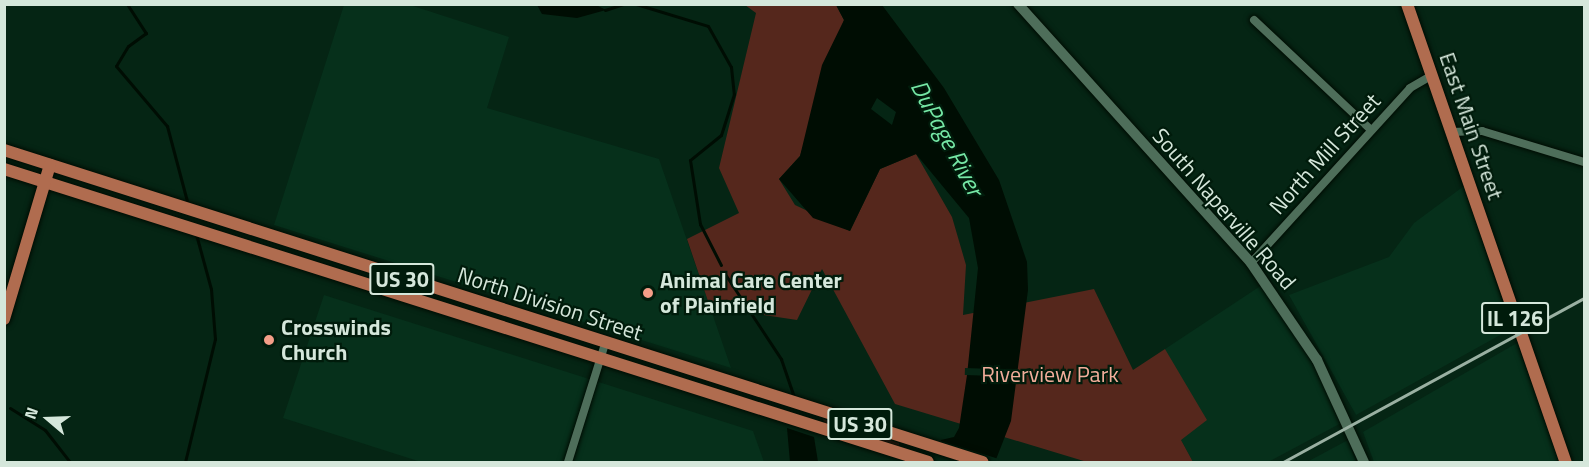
<!DOCTYPE html>
<html>
<head>
<meta charset="utf-8">
<style>
  body { margin:0 }
  #map { position:relative; width:1589px; height:467px; overflow:hidden; background:#052514; font-family:"Titillium Web",sans-serif }
  div>[style] { position:absolute }
  .built>* { inset:0; background:#06301b }
  .green>* { inset:0; background:#55271c }
  .water>* { inset:0; background:#000d03 }
  .pier>* { inset:0; background:#052514; transform-origin:0 0 }
  .stream>* { height:3px; margin:-1.5px; padding:0 1.5px; transform-origin:1.5px; border-radius:1.5px; background:#000d03 }
  .roads { filter:drop-shadow(0 0 2px #000c03) drop-shadow(0 0 2px #000c03) }
  .minor>* { height:8px; margin:-4px; padding:0 4px; transform-origin:4px; border-radius:4px; background:#4e6e5a }
  .secondary>* { height:10px; margin:-5px; padding:0 5px; transform-origin:5px; border-radius:5px; background:#4e6e5a }
  .primary>* { height:12px; margin:-6px; padding:0 6px; transform-origin:6px; border-radius:6px; background:#b06c4f }
  .rail>* { height:3px; margin:-1.5px; padding:0 1.5px; transform-origin:1.5px; border-radius:1.5px; background:#9ab0a2 }
  .dots>* { width:16px; height:16px; translate:-50% -50%; box-sizing:border-box; border:3px solid #001b0b; border-radius:50% }
  span { translate:-50% -50%; white-space:nowrap; text-align:center; line-height:1.15; -webkit-text-stroke:4.5px #001b0b; paint-order:stroke }
  .shield-label span { padding:2px 4px; background:#001b0b; border:2px solid; border-radius:4px; -webkit-text-stroke-width:0 }
  .shield-label { font-size:21px; color:#d5e7db; font-weight:700 }
  .street-label { font-size:22px; color:#d5e7db }
  .poi-label { font-size:22px; color:#d5e7db; font-weight:700 }
  .left { translate:0 -50%; text-align:left }
  .park-label { font-size:22px; color:#f2ae9b }
  .water-label { font-size:24px; color:#75e7a5; font-style:italic }
  .frame { position:absolute; inset:0; border:6px solid #d5e7db; pointer-events:none }
  .north { position:absolute; left:18px; top:389px; width:60px; height:60px; -webkit-text-stroke:4px #001b0b; paint-order:stroke; rotate:289deg; font-size:16px; font-weight:700; line-height:24px; text-align:center; color:#d5e7db }
  .north::after { content:''; display:block; margin:auto; width:21px; height:27px; background:#d5e7db; clip-path:polygon(50% 0,100% 100%,50% 72%,0 100%) }
</style>
</head>
<body>
<div id="map">
  <div class="built">
    <div style="clip-path:polygon(344px 5px,410px 5px,509px 37px,487px 108px,659px 159px,731px 368px,274px 225px)"></div>
    <div style="clip-path:polygon(1464px 186px,1511px 329px,1356px 415px,1289px 295px,1389px 257px,1414px 223px)"></div>
    <div style="clip-path:polygon(1262px 285px,1313px 359px,1345px 421px,1268px 462px,1193px 462px,1181px 440px,1165px 349px)"></div>
    <div style="clip-path:polygon(324px 295px,753px 431px,764px 462px,421px 462px,283px 418px)"></div>
    <div style="clip-path:polygon(1517px 343px,1559px 462px,1374px 462px,1363px 432px)"></div>
    <div style="clip-path:polygon(1348px 440px,1356px 462px,1307px 462px)"></div>
  </div>
  <div class="green">
    <div style="clip-path:polygon(745px 5px,836px 5px,844px 20px,800px 156px,779px 179px,795px 205px,850px 231px,880px 169px,916px 154px,952px 217px,966px 265px,963px 315px,1094px 289px,1133px 370px,1165px 349px,1207px 420px,1181px 440px,1193px 462px,1087px 462px,895px 404px,822px 269px,797px 320px,710px 307px,687px 239px,739px 213px,719px 168px,756px 13px)"></div>
    <div style="clip-path:polygon(823px 419px,899px 443px,899px 446px,825px 424px)"></div>
  </div>
  <div class="water">
    <div style="clip-path:polygon(537px 5px,596px 5px,606px 10px,577px 18px,542px 14px)"></div>
    <div style="clip-path:polygon(evenodd,836px 5px,882px 5px,944px 88px,999px 180px,1027px 262px,1028px 290px,1011px 421px,995px 462px,936px 462px,941px 440px,954px 437px,959px 428px,967px 375px,978px 268px,969px 218px,916px 154px,880px 169px,850px 231px,813px 218px,779px 179px,800px 156px,822px 65px,844px 20px,836px 5px,877px 98px,896px 112px,892px 125px,871px 109px,877px 98px)"></div>
    <div style="clip-path:polygon(787px 428px,814px 437px,818px 462px,790px 462px)"></div>
  </div>
  <div class="pier">
    <div style="left:965px;top:368px;width:52px;height:7px;rotate:2deg"></div>
    <div style="clip-path:polygon(938px 440px,999px 459px,998px 462px,933px 462px)"></div>
  </div>
  <div class="stream">
    <div style="left:127px;top:4px;width:35px;rotate:57deg"></div>
    <div style="left:146px;top:33px;width:22px;rotate:144deg"></div>
    <div style="left:128px;top:46px;width:23px;rotate:121deg"></div>
    <div style="left:116px;top:66px;width:79px;rotate:49.6deg"></div>
    <div style="left:167px;top:126px;width:82px;rotate:75.1deg"></div>
    <div style="left:636px;top:4px;width:75px;rotate:17deg"></div>
    <div style="left:708px;top:26px;width:47px;rotate:60.7deg"></div>
    <div style="left:731px;top:67px;width:27px;rotate:84deg"></div>
    <div style="left:734px;top:94px;width:43px;rotate:107.6deg"></div>
    <div style="left:721px;top:135px;width:40px;rotate:141deg"></div>
    <div style="left:690px;top:160px;width:65px;rotate:81.1deg"></div>
    <div style="left:700px;top:224px;width:46px;rotate:62.9deg"></div>
    <div style="left:605px;top:10px;width:19px;rotate:-18deg"></div>
    <div style="left:725px;top:274px;width:102px;rotate:56.6deg"></div>
    <div style="left:781px;top:359px;width:43px;rotate:71.1deg"></div>
    <div style="left:10px;top:408px;width:41px;rotate:32.2deg"></div>
    <div style="left:45px;top:430px;width:41px;rotate:52deg"></div>
    <div style="left:185px;top:462px;width:127px;rotate:-76.3deg"></div>
    <div style="left:215px;top:339px;width:50px;rotate:-94.6deg"></div>
    <div style="left:211px;top:289px;width:57px;rotate:-105.3deg"></div>
  </div>
  <div class="roads">
    <div class="minor">
      <div style="left:1254px;top:20px;width:159px;rotate:43.2deg"></div>
      <div style="left:1451px;top:132px;width:31px;rotate:-2deg"></div>
      <div style="left:1482px;top:131px;width:107px;rotate:16.9deg"></div>
      <div style="left:1251px;top:263px;width:236px;rotate:-47.7deg"></div>
      <div style="left:1410px;top:88px;width:24px;rotate:-30deg"></div>
      <div style="left:568px;top:462px;width:124px;rotate:-72.6deg"></div>
    </div>
    <div class="secondary">
      <div style="left:1018px;top:4px;width:348px;rotate:48deg"></div>
      <div style="left:1251px;top:263px;width:117px;rotate:55.8deg"></div>
      <div style="left:1317px;top:360px;width:112px;rotate:65.3deg"></div>
    </div>
    <div class="primary">
      <div style="left:1407px;top:4px;width:485px;rotate:70.9deg"></div>
      <div style="left:4px;top:150px;width:1027px;rotate:17.69deg"></div>
      <div style="left:4px;top:169px;width:969px;rotate:17.59deg"></div>
      <div style="left:4px;top:319px;width:161px;rotate:-73.4deg"></div>
    </div>
  </div>
  <div class="rail">
    <div style="left:1283px;top:462px;width:343px;rotate:-28.6deg"></div>
  </div>
  <div class="dots">
    <div style="left:648px;top:293px;background:#f49e88"></div>
    <div style="left:269px;top:340px;background:#f49e88"></div>
  </div>
  <div class="shield-label">
    <span style="left:402px;top:279px">US 30</span>
    <span style="left:1515px;top:318px">IL 126</span>
    <span style="left:860px;top:424px">US 30</span>
  </div>
  <div class="street-label">
    <span style="left:1471px;top:126px;rotate:71deg">East Main Street</span>
    <span style="left:1325px;top:154px;rotate:-48deg">North Mill Street</span>
    <span style="left:1224px;top:209px;rotate:49deg">South Naperville Road</span>
    <span style="left:550px;top:304px;rotate:18deg">North Division Street</span>
  </div>
  <div class="poi-label">
    <span class="left" style="left:660px;top:293px">Animal Care Center<br>of Plainfield</span>
    <span class="left" style="left:281px;top:340px">Crosswinds<br>Church</span>
  </div>
  <div class="park-label">
    <span style="left:1050px;top:375px">Riverview Park</span>
  </div>
  <div class="water-label">
    <span style="left:947px;top:138px;rotate:62deg">DuPage River</span>
  </div>
  <div class="frame"></div>
  <div class="north">N</div>
</div>
</body>
</html>
